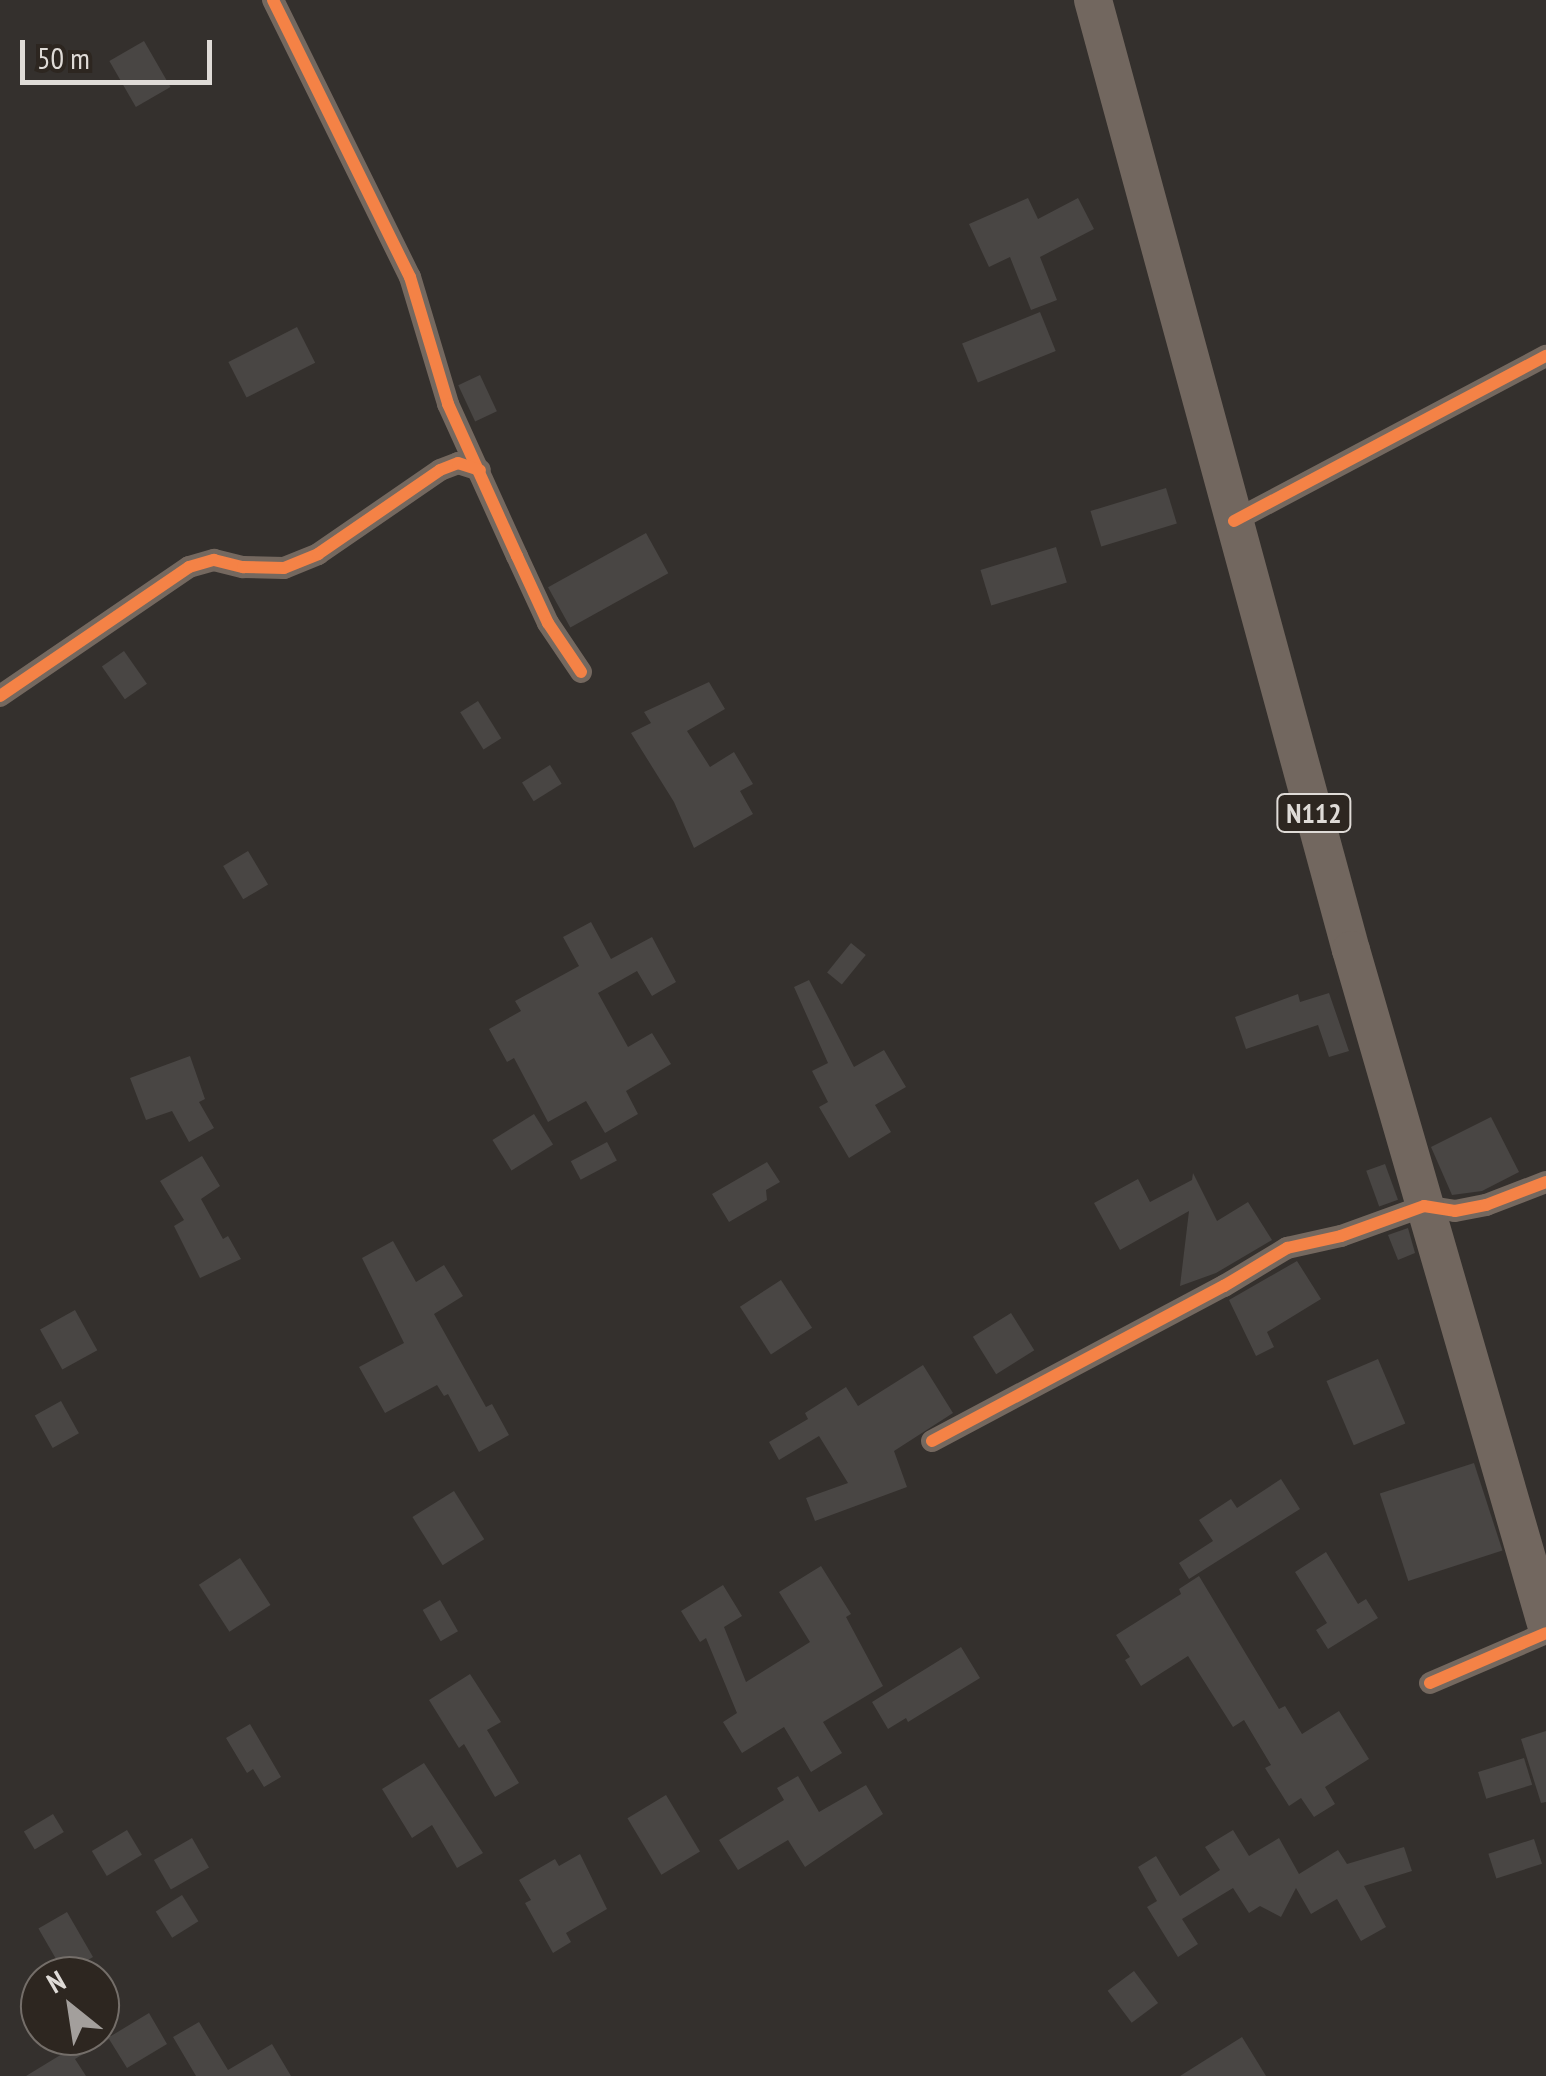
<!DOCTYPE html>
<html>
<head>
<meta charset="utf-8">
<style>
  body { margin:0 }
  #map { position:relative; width:1546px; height:2076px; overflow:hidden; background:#34302d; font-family:"PT Sans Narrow",sans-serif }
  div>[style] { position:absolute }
  .building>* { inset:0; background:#494644; transform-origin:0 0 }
  .minor>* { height:22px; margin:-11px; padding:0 11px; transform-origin:11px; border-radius:11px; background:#74685f }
  .trunk>* { height:38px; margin:-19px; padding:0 19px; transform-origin:19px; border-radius:19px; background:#72675f }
  .cycleway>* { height:12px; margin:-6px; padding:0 6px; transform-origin:6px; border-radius:6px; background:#f48246 }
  span { translate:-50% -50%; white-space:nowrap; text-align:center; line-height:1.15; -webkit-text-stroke:8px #2d2620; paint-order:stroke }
  .shield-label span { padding:2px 8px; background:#2d2620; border:2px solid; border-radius:8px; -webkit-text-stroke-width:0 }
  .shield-label { font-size:28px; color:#dfdbd7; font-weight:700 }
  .north { position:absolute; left:20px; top:1956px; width:100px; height:100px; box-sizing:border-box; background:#2d2620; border:2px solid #746e69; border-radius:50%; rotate:330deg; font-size:28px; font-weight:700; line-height:40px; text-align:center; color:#dfdbd7 }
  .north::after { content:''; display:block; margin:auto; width:35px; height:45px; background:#a39f9c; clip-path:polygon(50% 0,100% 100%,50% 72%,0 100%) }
  .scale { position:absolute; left:20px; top:40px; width:192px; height:45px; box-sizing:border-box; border:5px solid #dfdbd7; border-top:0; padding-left:12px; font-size:30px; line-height:35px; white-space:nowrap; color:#dfdbd7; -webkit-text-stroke:8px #2d2620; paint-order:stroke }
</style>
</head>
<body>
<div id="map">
  <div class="building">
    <div style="left:144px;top:41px;width:53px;height:40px;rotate:60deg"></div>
    <div style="clip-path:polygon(1028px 198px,1038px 219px,1078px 198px,1094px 229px,1040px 257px,1057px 300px,1031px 310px,1010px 257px,989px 267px,969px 224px)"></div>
    <div style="left:1040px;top:312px;width:42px;height:84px;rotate:68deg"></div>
    <div style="left:297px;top:327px;width:40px;height:77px;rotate:63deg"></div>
    <div style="left:480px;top:375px;width:40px;height:24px;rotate:65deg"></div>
    <div style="left:1166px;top:488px;width:37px;height:79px;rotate:73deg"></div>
    <div style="left:646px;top:533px;width:46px;height:112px;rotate:61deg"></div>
    <div style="left:1056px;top:547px;width:37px;height:79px;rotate:73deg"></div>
    <div style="left:124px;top:651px;width:40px;height:27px;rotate:55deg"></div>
    <div style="clip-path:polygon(709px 682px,725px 709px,687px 731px,710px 767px,734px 752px,753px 784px,740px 791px,753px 814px,694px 848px,674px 802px,631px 733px,651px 723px,644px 712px)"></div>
    <div style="left:478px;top:701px;width:44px;height:21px;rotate:58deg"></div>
    <div style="left:550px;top:765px;width:22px;height:33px;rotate:58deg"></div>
    <div style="left:248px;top:851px;width:39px;height:29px;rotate:59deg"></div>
    <div style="clip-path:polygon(591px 922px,611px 959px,652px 937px,676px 982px,652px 996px,637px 971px,598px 993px,628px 1047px,652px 1033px,671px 1064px,626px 1091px,638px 1114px,605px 1133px,586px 1101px,548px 1122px,514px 1058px,507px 1062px,489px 1029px,521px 1011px,515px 1001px,579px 966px,563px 937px)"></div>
    <div style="left:851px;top:943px;width:19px;height:38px;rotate:39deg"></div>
    <div style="clip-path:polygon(809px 980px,854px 1067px,884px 1050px,906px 1087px,875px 1105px,891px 1132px,849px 1158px,819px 1107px,828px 1102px,812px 1071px,828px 1063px,794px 987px)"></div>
    <div style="clip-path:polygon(1329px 993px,1349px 1051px,1329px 1057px,1318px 1025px,1246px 1049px,1235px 1017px,1298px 994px,1300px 1002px)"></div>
    <div style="clip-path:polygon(190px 1056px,205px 1099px,199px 1102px,214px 1128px,189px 1142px,172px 1111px,146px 1120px,130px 1078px)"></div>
    <div style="left:534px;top:1114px;width:36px;height:49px;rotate:58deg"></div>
    <div style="clip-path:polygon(1491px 1117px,1519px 1172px,1482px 1191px,1452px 1195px,1431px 1147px)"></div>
    <div style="left:607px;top:1142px;width:21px;height:41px;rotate:62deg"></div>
    <div style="clip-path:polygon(202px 1156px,220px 1186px,201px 1199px,223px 1239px,228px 1236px,241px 1259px,200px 1278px,174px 1226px,184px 1220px,160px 1181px)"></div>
    <div style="clip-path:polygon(767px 1162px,780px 1182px,766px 1190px,767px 1200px,729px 1222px,712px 1194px)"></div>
    <div style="left:1385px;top:1164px;width:38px;height:20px;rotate:70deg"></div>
    <div style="clip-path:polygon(1193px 1173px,1217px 1221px,1248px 1202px,1272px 1240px,1216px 1273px,1180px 1286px,1189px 1211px,1120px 1250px,1094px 1203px,1138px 1179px,1150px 1202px,1192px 1180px)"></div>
    <div style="clip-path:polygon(1408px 1228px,1415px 1253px,1398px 1260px,1388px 1235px)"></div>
    <div style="clip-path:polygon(393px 1241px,416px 1282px,444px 1265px,463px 1296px,434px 1314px,486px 1407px,492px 1404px,509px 1435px,479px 1452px,448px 1394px,444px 1396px,437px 1385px,385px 1413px,359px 1367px,404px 1343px,362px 1258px)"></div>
    <div style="clip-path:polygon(1297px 1261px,1321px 1299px,1267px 1332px,1274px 1347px,1256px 1356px,1229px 1300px)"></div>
    <div style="left:781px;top:1280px;width:57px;height:49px;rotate:57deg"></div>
    <div style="left:75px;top:1310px;width:46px;height:40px;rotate:61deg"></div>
    <div style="left:1011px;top:1313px;width:44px;height:45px;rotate:58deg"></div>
    <div style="left:1378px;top:1359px;width:70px;height:56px;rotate:67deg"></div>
    <div style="clip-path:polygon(923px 1365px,953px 1413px,894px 1451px,907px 1487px,815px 1521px,806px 1498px,848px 1483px,819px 1436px,779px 1460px,769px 1442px,808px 1419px,805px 1413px,846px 1387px,858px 1406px)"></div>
    <div style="left:61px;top:1401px;width:37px;height:30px;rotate:61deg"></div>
    <div style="left:1474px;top:1463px;width:92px;height:99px;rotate:72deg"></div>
    <div style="clip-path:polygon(1281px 1479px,1300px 1509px,1189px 1579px,1179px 1563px,1213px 1541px,1199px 1520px,1231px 1499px,1237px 1508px)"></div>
    <div style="left:454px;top:1491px;width:57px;height:49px;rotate:58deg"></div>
    <div style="clip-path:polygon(1326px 1552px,1358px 1604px,1366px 1599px,1378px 1618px,1328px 1649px,1316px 1630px,1327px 1623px,1295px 1572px)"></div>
    <div style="left:240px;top:1558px;width:56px;height:49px;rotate:57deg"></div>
    <div style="clip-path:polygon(821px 1566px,851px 1614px,846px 1617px,883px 1686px,823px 1722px,842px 1753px,811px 1772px,784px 1727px,742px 1753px,723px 1722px,737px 1713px,706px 1638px,700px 1642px,681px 1611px,723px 1585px,742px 1616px,724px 1627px,746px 1682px,810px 1642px,779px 1592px)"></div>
    <div style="clip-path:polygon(1199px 1576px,1279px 1709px,1285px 1706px,1302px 1734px,1339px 1711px,1369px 1759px,1325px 1787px,1335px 1804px,1314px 1817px,1301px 1798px,1289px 1806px,1265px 1768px,1271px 1765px,1244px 1720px,1233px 1727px,1188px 1656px,1141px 1686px,1125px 1660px,1130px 1657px,1116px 1635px,1181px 1594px,1179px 1589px)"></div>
    <div style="left:440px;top:1600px;width:36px;height:20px;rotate:60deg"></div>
    <div style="clip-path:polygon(961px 1647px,980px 1678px,908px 1722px,906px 1718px,888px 1729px,872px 1702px)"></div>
    <div style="clip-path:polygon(470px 1674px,501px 1722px,487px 1730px,519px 1783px,495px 1797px,464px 1744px,459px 1748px,429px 1700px)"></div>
    <div style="clip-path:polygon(250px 1724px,281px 1777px,264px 1787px,253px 1769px,247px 1773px,226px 1738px)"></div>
    <div style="clip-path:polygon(1546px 1731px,1546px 1802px,1541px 1803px,1521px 1739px)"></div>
    <div style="left:1524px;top:1758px;width:28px;height:48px;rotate:73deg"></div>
    <div style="clip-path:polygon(424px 1763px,483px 1853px,457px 1868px,432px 1825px,412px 1838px,382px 1789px)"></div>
    <div style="clip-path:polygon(798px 1776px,819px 1812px,866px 1785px,883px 1814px,805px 1867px,788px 1840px,738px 1870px,719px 1840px,784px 1800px,777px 1788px)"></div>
    <div style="left:666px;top:1795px;width:66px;height:45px;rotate:59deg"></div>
    <div style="left:53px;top:1814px;width:21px;height:34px;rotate:59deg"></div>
    <div style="left:127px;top:1830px;width:29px;height:41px;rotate:59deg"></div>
    <div style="clip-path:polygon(1233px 1830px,1249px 1856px,1279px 1838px,1299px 1874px,1338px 1850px,1347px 1864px,1404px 1847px,1412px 1871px,1364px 1886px,1386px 1927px,1361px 1941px,1337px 1899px,1311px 1914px,1296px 1888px,1281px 1917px,1260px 1906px,1249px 1913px,1233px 1888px,1182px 1919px,1198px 1944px,1178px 1957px,1147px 1907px,1157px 1901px,1138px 1867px,1156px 1856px,1180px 1896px,1220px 1870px,1205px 1847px)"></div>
    <div style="left:192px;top:1838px;width:34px;height:44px;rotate:60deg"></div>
    <div style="left:1534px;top:1839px;width:26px;height:48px;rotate:72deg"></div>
    <div style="clip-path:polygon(580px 1854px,607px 1909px,566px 1933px,571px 1942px,553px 1953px,525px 1903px,531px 1900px,519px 1880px,555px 1859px,559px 1866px)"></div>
    <div style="left:182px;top:1895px;width:31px;height:31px;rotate:58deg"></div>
    <div style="left:67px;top:1912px;width:52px;height:33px;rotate:60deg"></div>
    <div style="left:1134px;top:1971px;width:40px;height:33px;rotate:53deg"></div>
    <div style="clip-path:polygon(149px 2013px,167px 2044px,127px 2068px,109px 2039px,75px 2059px,86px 2076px,26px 2076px,67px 2051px,58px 2036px,111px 2036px)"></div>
    <div style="clip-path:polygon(199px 2022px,228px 2070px,272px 2044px,291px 2076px,196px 2076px,173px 2037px)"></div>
    <div style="clip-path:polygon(1242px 2037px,1266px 2076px,1180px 2076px)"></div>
  </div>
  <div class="minor">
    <div style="left:273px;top:0;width:309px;rotate:63.7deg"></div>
    <div style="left:410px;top:277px;width:133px;rotate:73.3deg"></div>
    <div style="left:448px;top:404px;width:167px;rotate:65.6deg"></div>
    <div style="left:517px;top:556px;width:74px;rotate:65.2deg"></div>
    <div style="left:548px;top:623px;width:59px;rotate:56deg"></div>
    <div style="left:1234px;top:521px;width:353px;rotate:-27.9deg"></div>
    <div style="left:0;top:696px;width:229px;rotate:-34.3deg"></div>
    <div style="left:189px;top:567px;width:26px;rotate:-16deg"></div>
    <div style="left:214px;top:560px;width:30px;rotate:14deg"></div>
    <div style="left:243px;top:567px;width:41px;rotate:1.4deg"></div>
    <div style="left:284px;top:568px;width:37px;rotate:-22deg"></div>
    <div style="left:318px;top:554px;width:148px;rotate:-34.5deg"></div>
    <div style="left:440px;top:470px;width:19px;rotate:-21deg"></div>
    <div style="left:458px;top:463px;width:23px;rotate:18deg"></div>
    <div style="left:932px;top:1441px;width:331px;rotate:-28deg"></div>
    <div style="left:1224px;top:1286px;width:74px;rotate:-31.1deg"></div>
    <div style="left:1287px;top:1248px;width:55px;rotate:-12.5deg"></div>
    <div style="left:1341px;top:1236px;width:88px;rotate:-19.9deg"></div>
    <div style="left:1424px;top:1206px;width:31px;rotate:9deg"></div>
    <div style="left:1455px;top:1211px;width:32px;rotate:-11deg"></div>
    <div style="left:1486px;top:1205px;width:64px;rotate:-21deg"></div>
    <div style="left:1430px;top:1683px;width:126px;rotate:-23.3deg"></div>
  </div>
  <div class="trunk">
    <div style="left:1093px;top:0;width:984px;rotate:74.81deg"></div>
    <div style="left:1351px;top:950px;width:702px;rotate:73.86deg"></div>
  </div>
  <div class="cycleway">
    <div style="left:273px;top:0;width:309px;rotate:63.7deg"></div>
    <div style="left:410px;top:277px;width:133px;rotate:73.3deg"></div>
    <div style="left:448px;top:404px;width:167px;rotate:65.6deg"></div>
    <div style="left:517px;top:556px;width:74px;rotate:65.2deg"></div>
    <div style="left:548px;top:623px;width:59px;rotate:56deg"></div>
    <div style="left:1234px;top:521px;width:353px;rotate:-27.9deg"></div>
    <div style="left:0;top:696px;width:229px;rotate:-34.3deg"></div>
    <div style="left:189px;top:567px;width:26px;rotate:-16deg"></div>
    <div style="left:214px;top:560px;width:30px;rotate:14deg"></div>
    <div style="left:243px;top:567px;width:41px;rotate:1.4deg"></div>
    <div style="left:284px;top:568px;width:37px;rotate:-22deg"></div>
    <div style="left:318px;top:554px;width:148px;rotate:-34.5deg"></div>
    <div style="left:440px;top:470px;width:19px;rotate:-21deg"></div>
    <div style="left:458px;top:463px;width:23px;rotate:18deg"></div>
    <div style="left:932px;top:1441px;width:331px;rotate:-28deg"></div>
    <div style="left:1224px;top:1286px;width:74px;rotate:-31.1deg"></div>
    <div style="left:1287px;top:1248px;width:55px;rotate:-12.5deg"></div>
    <div style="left:1341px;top:1236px;width:88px;rotate:-19.9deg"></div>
    <div style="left:1424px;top:1206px;width:31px;rotate:9deg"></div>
    <div style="left:1455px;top:1211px;width:32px;rotate:-11deg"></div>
    <div style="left:1486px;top:1205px;width:64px;rotate:-21deg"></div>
    <div style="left:1430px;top:1683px;width:126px;rotate:-23.3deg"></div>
  </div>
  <div class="shield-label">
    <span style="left:1314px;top:813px">N112</span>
  </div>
  <div class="north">N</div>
  <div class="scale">50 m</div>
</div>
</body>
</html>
